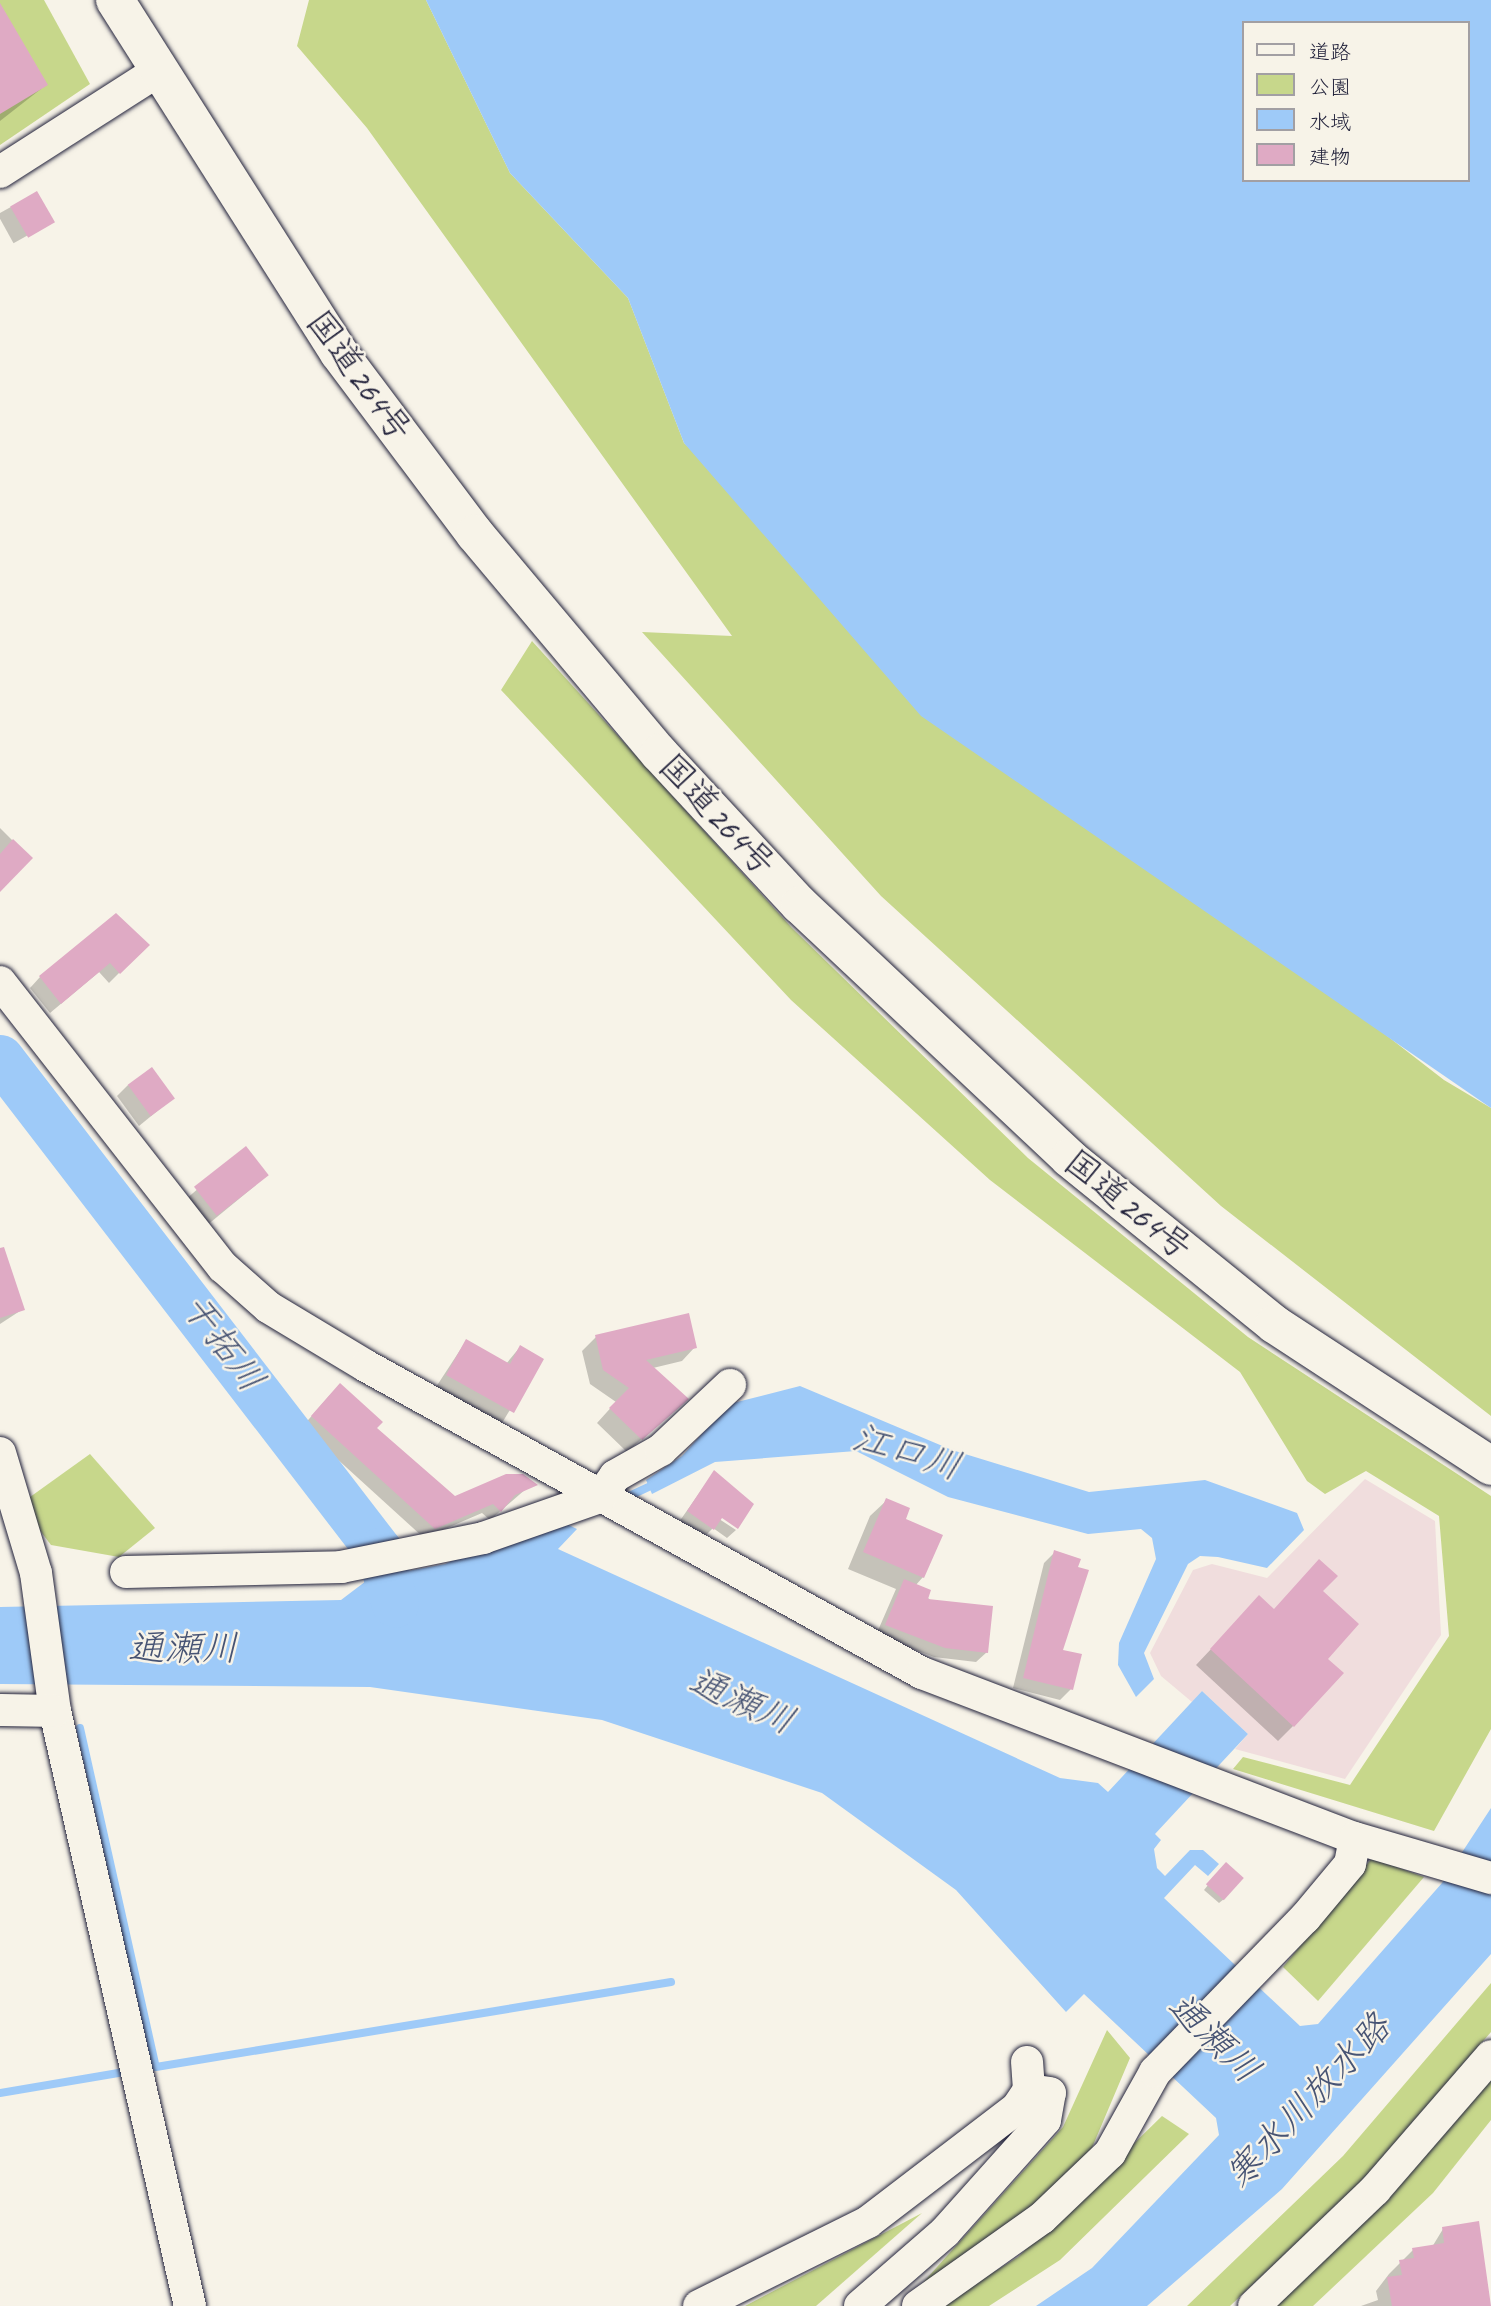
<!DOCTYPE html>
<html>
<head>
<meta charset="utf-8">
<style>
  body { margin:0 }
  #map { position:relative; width:1491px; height:2306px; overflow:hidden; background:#f7f3e8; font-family:Caveat,"Klee One",sans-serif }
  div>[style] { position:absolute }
  .built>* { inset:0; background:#f0dddd }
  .green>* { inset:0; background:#c7d78b }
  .water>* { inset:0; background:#9ecaf8 }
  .shadow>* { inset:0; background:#0003; transform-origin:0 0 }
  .stream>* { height:8px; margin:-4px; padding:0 4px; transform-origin:4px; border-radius:4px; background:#9ecaf8 }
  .river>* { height:47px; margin:-23.5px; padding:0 23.5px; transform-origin:23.5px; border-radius:23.5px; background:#9ecaf8 }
  .building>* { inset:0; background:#dfaac4; transform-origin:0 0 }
  .roads { filter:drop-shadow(0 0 2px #22223b) drop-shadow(0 0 2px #22223b) }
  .minor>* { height:32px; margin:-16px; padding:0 16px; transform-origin:16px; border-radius:16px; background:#f7f3e8 }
  .highway>* { height:38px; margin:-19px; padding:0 19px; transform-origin:19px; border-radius:19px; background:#f7f3e8 }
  span { translate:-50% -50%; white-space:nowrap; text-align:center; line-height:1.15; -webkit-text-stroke:5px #f7f3e8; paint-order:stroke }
  .street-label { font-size:35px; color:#22223b }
  .water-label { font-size:37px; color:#475474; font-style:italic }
  .legend { position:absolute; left:1242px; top:21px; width:228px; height:161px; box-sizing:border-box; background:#f7f3e8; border:2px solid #a29fa3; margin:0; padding:9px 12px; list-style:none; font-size:21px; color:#22223b }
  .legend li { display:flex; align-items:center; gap:14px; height:35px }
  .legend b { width:35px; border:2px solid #a29fa3 }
</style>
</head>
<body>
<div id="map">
  <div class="built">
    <div style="clip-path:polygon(1365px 1479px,1435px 1521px,1441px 1635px,1345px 1779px,1235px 1749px,1248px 1734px,1202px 1691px,1192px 1702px,1161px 1676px,1150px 1653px,1193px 1570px,1212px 1564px,1267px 1578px)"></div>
  </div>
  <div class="green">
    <div style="clip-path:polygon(0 0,44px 0,90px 84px,0 145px)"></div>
    <div style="clip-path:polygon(309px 0,426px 0,510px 173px,628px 298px,684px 443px,1324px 987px,1444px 1080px,1491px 1108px,1491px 1416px,1221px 1206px,881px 896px,642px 632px,732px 636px,367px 128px,297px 46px)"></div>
    <div style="clip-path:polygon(532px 641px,792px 928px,1028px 1158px,1248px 1337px,1491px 1496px,1491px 1729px,1434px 1831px,1233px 1769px,1243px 1757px,1350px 1785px,1449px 1636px,1439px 1516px,1366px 1471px,1325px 1494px,1307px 1481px,1240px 1372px,990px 1180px,791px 1000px,501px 690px)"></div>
    <div style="clip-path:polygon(90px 1454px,155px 1528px,119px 1557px,51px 1545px,32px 1520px,30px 1497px)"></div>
    <div style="clip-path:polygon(1372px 1858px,1424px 1877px,1318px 2001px,1283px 1967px)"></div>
    <div style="clip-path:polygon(1491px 1983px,1491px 2032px,1360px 2183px,1230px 2306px,1187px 2306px,1343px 2156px)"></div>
    <div style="clip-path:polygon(1107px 2030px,1130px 2058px,1091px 2150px,1024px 2215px,910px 2297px,1063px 2127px)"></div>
    <div style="clip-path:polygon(1491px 2073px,1491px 2120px,1433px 2193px,1313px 2306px,1271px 2306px)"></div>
    <div style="clip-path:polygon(1162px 2116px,1189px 2134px,1060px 2260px,989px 2306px,939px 2306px,1018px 2257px)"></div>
    <div style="clip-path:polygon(922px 2213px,816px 2306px,745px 2306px)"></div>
  </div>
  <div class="water">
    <div style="clip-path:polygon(evenodd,426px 0,1491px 0,1491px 1108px,921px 716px,684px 443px,628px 298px,510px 173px,426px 0,1244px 23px,1468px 23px,1468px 180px,1244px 180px,1244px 23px)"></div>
    <div style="clip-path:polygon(800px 1386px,952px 1450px,1089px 1492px,1205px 1480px,1297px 1513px,1304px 1530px,1267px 1568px,1218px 1557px,1200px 1556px,1188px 1564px,1144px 1653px,1154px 1679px,1136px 1697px,1118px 1665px,1119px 1643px,1156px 1559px,1152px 1538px,1141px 1529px,1088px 1534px,948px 1497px,856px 1451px,715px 1462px,652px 1494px,646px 1480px,682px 1456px,729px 1404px)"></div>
    <div style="clip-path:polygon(550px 1516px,577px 1529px,558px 1549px,1060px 1778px,1098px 1783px,1108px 1792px,1202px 1691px,1248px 1734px,1155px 1834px,1161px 1840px,1154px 1849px,1157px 1868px,1165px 1876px,1190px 1850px,1203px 1850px,1219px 1864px,1208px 1876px,1195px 1865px,1164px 1898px,1300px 2026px,1318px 2024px,1442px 1883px,1491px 1808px,1491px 1954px,1282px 2189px,1147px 2306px,1036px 2306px,1092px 2268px,1219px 2135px,1216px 2118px,1084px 1994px,1066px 2012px,956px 1890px,822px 1793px,602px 1720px,370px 1687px,0 1684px,0 1607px,341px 1600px,370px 1578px,445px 1564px)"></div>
  </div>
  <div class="shadow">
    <div style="clip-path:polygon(0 6px,46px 85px,0 121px)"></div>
    <div style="left:36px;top:193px;width:33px;height:44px;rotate:61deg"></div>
    <div style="clip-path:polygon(0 828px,30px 858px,0 890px)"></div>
    <div style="clip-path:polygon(147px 945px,109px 983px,99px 972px,50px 1013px,30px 988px,40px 977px)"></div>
    <div style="clip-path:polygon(128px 1085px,172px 1099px,139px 1126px,117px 1096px)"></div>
    <div style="clip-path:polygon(245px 1148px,256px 1185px,206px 1226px,185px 1200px)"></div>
    <div style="clip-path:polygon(0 1282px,23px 1309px,0 1324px)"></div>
    <div style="clip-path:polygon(596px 1337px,695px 1347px,682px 1361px,653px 1368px,672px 1412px,627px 1452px,597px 1423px,616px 1402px,590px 1384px,582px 1351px)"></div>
    <div style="clip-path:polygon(466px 1341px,506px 1364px,520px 1347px,541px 1359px,502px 1423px,436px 1387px)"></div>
    <div style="clip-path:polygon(330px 1395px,455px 1498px,534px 1482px,490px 1520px,482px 1513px,424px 1538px,302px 1427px)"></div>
    <div style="clip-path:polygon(714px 1472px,713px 1515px,736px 1530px,727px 1538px,713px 1528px,703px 1538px,679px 1522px)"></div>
    <div style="clip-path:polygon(887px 1500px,903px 1520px,923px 1577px,915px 1586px,987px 1652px,976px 1662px,934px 1657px,876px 1635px,896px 1589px,848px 1569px,870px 1516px)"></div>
    <div style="clip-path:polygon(1055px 1552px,1061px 1651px,1071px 1689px,1060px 1700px,1013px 1688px,1044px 1563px)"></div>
    <div style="clip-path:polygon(1320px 1591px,1326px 1659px,1293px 1726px,1278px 1741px,1196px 1665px,1245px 1613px,1274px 1611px)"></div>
    <div style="clip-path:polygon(1221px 1869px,1224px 1899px,1219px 1903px,1204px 1890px)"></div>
    <div style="clip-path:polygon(1443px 2229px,1491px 2306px,1361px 2306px,1378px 2300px,1376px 2291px,1389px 2274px,1413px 2250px,1432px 2247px)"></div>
  </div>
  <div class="stream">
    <div style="left:625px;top:1498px;width:35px;rotate:-25deg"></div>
    <div style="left:80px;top:1728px;width:347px;rotate:77.4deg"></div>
    <div style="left:156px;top:2067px;width:522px;rotate:-9.37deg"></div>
    <div style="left:0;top:2093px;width:126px;rotate:-9.6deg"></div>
  </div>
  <div class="river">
    <div style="left:0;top:1058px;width:622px;rotate:52.45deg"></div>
    <div style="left:379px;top:1551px;width:55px;rotate:73.2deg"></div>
  </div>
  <div class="building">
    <div style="clip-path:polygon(0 3px,48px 85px,0 114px)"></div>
    <div style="left:37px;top:191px;width:36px;height:31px;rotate:60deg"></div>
    <div style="clip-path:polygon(13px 839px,33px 858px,0 892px,0 854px)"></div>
    <div style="clip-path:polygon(116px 913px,150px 945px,120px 974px,110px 963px,61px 1004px,39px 976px)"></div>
    <div style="left:152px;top:1067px;width:39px;height:30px;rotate:54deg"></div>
    <div style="left:246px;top:1146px;width:37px;height:66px;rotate:52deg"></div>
    <div style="clip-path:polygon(4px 1247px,25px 1310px,0 1318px,0 1248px)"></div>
    <div style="clip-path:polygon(689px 1313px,697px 1348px,646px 1360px,689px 1399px,642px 1440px,609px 1408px,629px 1388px,603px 1370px,595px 1335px)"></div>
    <div style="clip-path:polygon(466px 1339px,510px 1364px,520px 1345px,544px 1359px,514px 1413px,446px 1375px)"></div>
    <div style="clip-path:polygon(340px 1383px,383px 1422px,377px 1428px,455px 1496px,506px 1474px,523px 1474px,538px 1485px,515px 1495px,501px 1512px,493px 1504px,435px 1529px,311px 1416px)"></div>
    <div style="clip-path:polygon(714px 1470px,754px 1504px,738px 1529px,722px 1518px,714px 1530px,687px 1511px)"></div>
    <div style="clip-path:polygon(886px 1498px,910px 1508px,906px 1519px,943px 1535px,924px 1578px,863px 1552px)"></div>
    <div style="clip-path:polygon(1054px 1550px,1081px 1559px,1078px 1567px,1089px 1570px,1063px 1650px,1082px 1654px,1073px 1690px,1023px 1678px)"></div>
    <div style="clip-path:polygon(1319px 1559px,1338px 1576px,1323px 1591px,1359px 1624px,1328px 1659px,1344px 1673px,1294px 1727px,1210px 1649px,1259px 1595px,1274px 1609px)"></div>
    <div style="clip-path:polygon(904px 1579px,931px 1590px,928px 1599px,993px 1606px,988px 1653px,945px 1648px,885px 1625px)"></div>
    <div style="left:1226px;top:1862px;width:24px;height:30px;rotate:42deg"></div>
    <div style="clip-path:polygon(1479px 2221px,1491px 2306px,1392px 2306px,1387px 2277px,1402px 2275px,1399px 2260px,1414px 2258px,1412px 2248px,1444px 2243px,1442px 2227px)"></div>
  </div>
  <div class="roads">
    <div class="minor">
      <div style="left:0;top:172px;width:184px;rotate:-32.6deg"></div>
      <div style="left:0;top:982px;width:362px;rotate:52deg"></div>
      <div style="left:223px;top:1267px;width:60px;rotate:41.6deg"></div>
      <div style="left:268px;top:1307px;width:114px;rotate:31deg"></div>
      <div style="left:366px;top:1366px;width:635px;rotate:28.91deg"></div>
      <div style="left:922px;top:1673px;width:463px;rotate:20.9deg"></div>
      <div style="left:1355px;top:1838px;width:142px;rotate:16.4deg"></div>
      <div style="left:0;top:1453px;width:125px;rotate:73.3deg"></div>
      <div style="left:36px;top:1573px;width:139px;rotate:82.2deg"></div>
      <div style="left:55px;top:1711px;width:610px;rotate:77.22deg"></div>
      <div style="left:126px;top:1572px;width:215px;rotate:-1.3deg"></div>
      <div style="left:341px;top:1567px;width:145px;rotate:-11.5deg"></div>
      <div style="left:483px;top:1538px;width:124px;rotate:-19.3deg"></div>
      <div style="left:600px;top:1497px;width:26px;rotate:-54deg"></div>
      <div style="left:615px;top:1476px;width:53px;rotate:-29.5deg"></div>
      <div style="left:661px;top:1450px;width:95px;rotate:-43.3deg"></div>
      <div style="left:0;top:1710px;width:55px;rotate:1deg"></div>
      <div style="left:699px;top:2306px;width:189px;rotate:-26.4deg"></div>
      <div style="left:868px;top:2222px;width:188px;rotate:-37.4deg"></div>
      <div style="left:1017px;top:2108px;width:22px;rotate:-56deg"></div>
      <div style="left:1029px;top:2090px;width:28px;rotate:-94deg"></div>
      <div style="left:860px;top:2306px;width:113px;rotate:-41deg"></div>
      <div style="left:945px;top:2232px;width:150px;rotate:-48.2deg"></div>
      <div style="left:1045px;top:2120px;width:27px;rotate:-80deg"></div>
      <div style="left:1050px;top:2093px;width:21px;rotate:-172deg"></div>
      <div style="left:918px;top:2306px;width:152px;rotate:-35.4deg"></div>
      <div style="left:1042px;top:2218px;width:94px;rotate:-43.7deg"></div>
      <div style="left:1110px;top:2153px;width:93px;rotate:-60.9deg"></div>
      <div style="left:1155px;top:2072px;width:215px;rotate:-45.8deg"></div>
      <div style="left:1305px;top:1918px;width:70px;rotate:-50.2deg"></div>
      <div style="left:1350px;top:1864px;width:26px;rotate:-79deg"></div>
      <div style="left:1254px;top:2306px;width:168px;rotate:-43.8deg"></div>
      <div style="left:1375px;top:2190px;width:177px;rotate:-49.1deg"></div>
    </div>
    <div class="highway">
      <div style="left:115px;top:0;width:418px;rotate:57.6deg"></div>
      <div style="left:339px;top:353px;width:226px;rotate:53.1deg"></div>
      <div style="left:475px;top:534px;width:286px;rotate:50deg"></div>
      <div style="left:659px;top:753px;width:207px;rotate:47.2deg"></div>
      <div style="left:800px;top:905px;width:369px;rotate:43.2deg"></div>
      <div style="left:1069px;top:1158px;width:264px;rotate:39deg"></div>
      <div style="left:1274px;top:1324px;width:259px;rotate:33.2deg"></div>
    </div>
  </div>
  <div class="street-label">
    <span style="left:359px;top:376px;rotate:54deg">国道264号</span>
    <span style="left:717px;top:815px;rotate:47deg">国道264号</span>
    <span style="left:1128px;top:1205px;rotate:39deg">国道264号</span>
  </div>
  <div class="water-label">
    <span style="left:223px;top:1343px;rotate:53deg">干拓川</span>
    <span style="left:907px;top:1452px;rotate:17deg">江口川</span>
    <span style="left:183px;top:1648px">通瀬川</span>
    <span style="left:742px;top:1701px;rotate:24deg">通瀬川</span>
    <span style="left:1214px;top:2038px;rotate:44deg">通瀬川</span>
    <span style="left:1308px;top:2101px;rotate:-47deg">寒水川放水路</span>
  </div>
  <ul class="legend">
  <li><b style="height:9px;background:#f7f3e8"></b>道路</li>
  <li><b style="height:19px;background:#c7d78b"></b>公園</li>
  <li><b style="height:19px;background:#9ecaf8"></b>水域</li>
  <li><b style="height:19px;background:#dfaac4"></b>建物</li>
  </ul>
</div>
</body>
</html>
